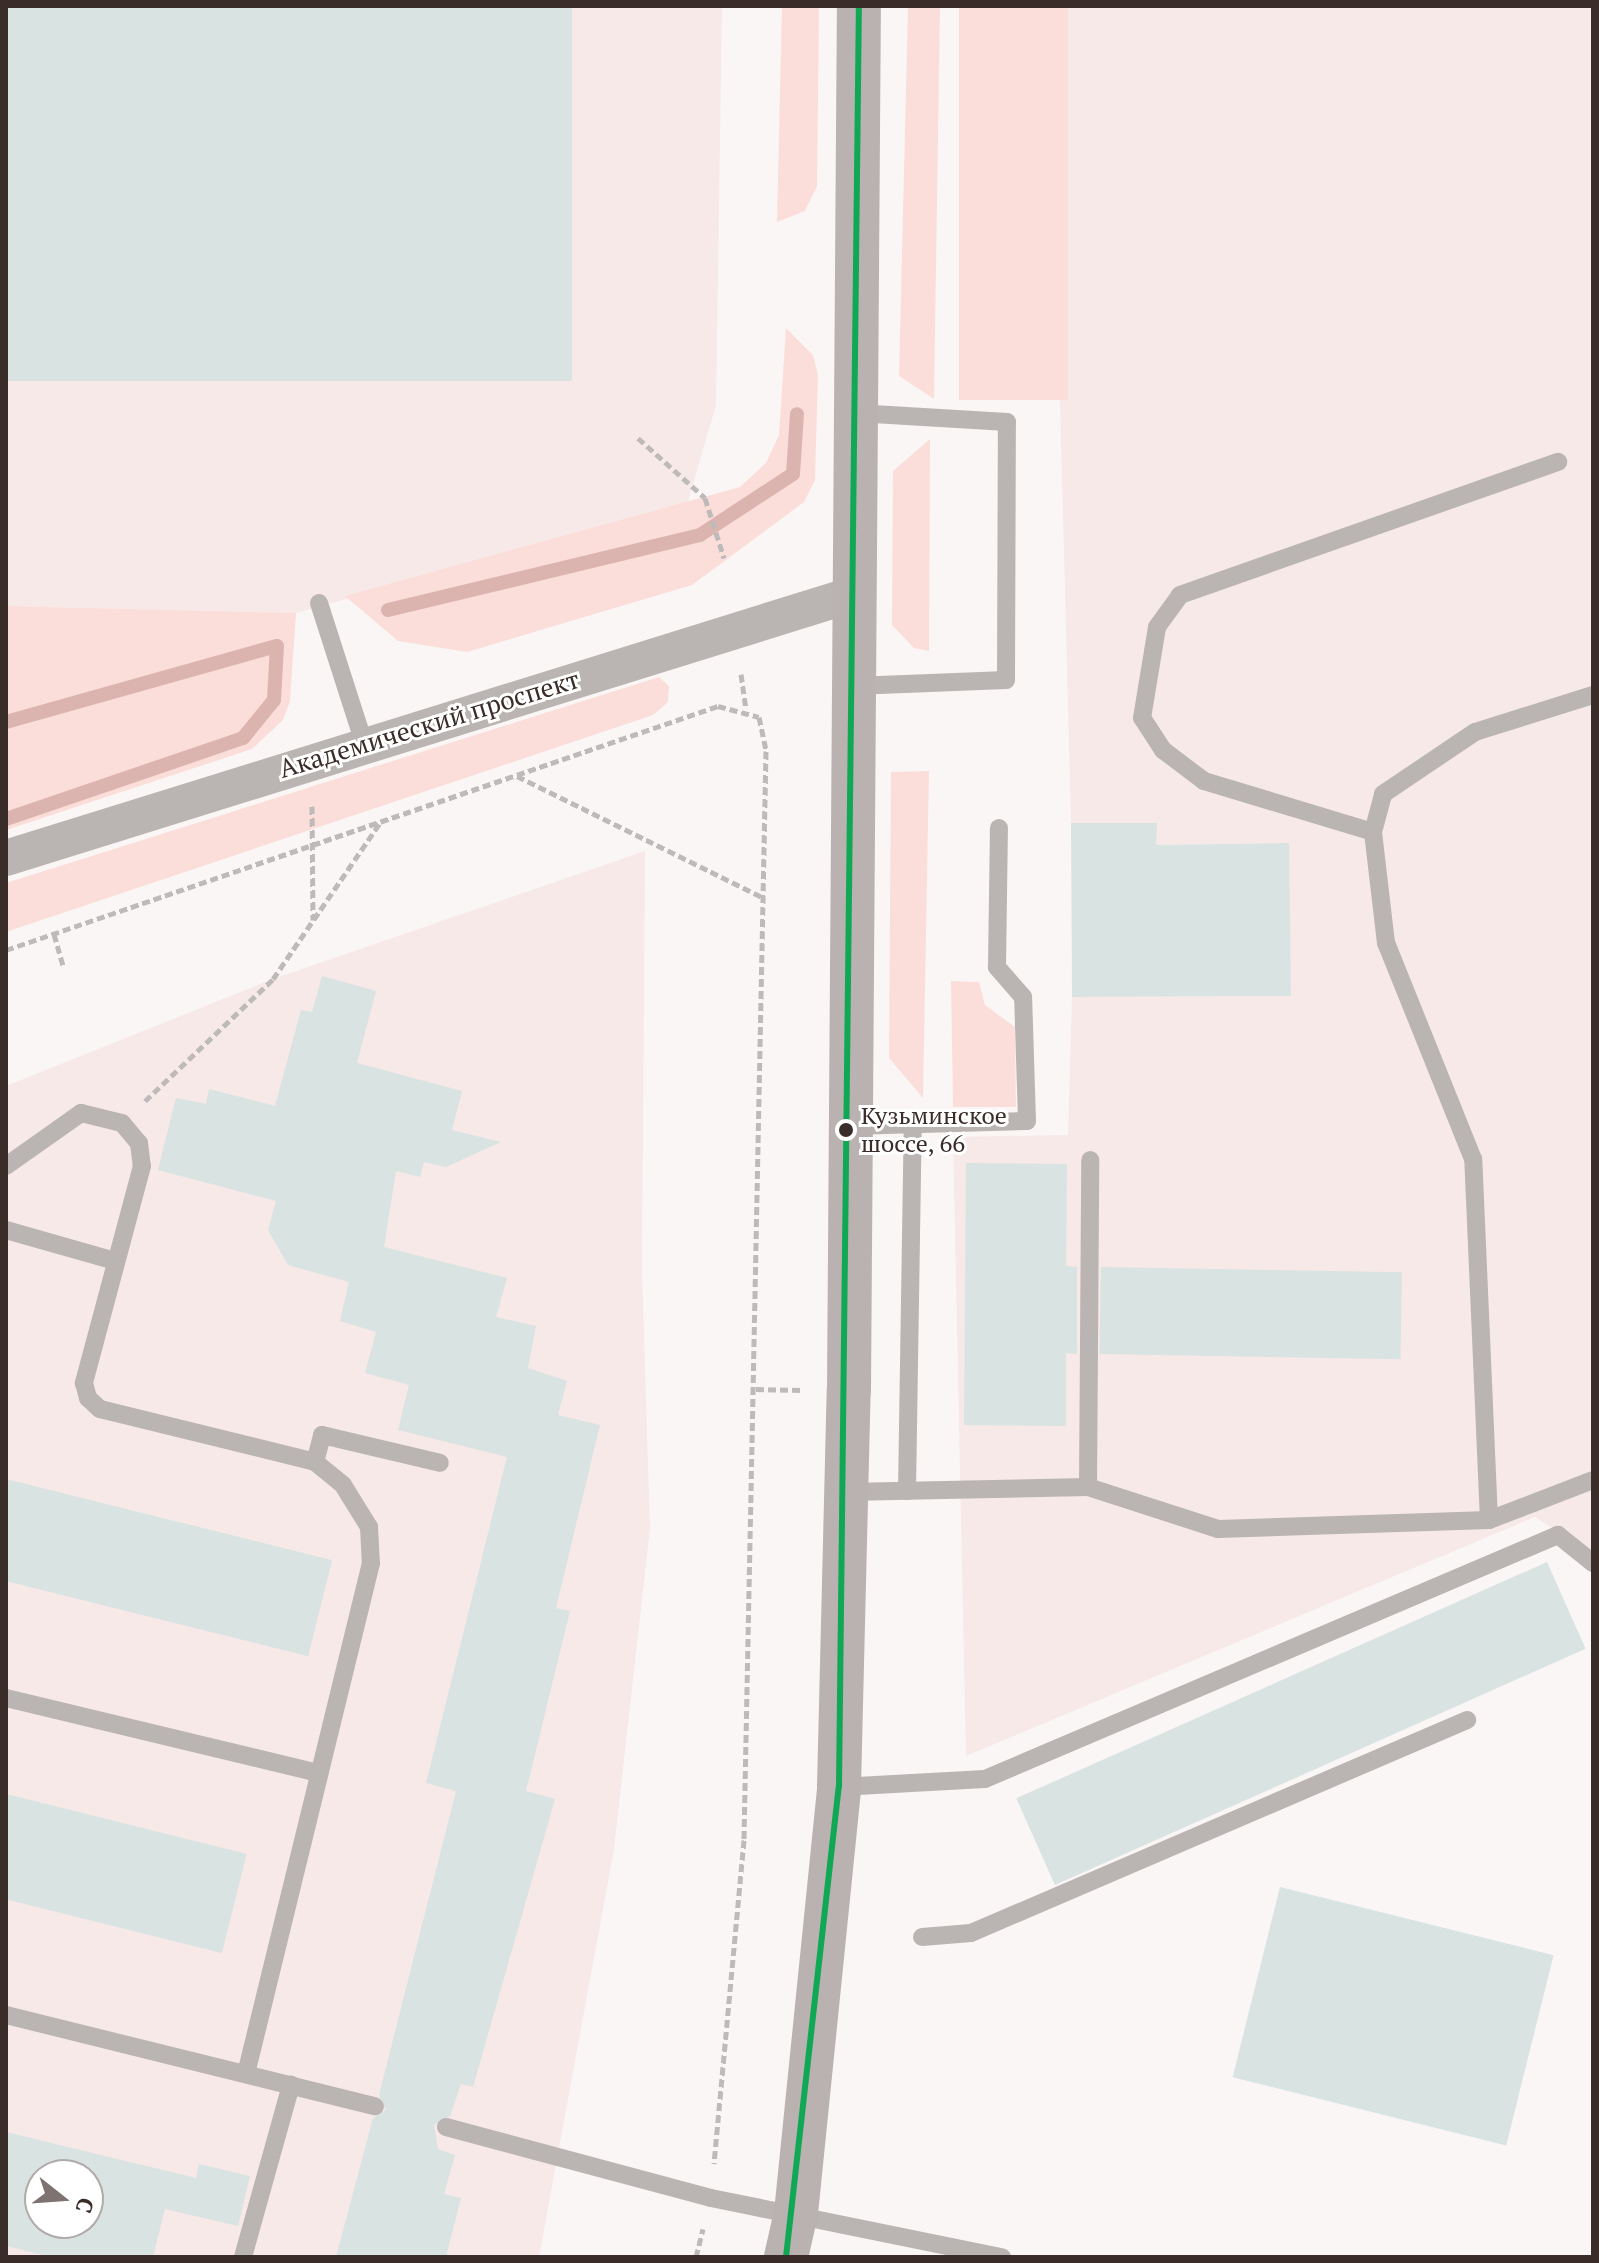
<!DOCTYPE html>
<html>
<head>
<meta charset="utf-8">
<style>
  body { margin:0 }
  #map { position:relative; width:1599px; height:2263px; overflow:hidden; background:#fbf6f6; font-family:"PT Serif",serif }
  div>[style] { position:absolute }
  .built>* { inset:0; background:#f6e9e7 }
  .green>* { inset:0; background:#fbded9; transform-origin:0 0 }
  .stream>* { height:14px; margin:-7px; padding:0 7px; transform-origin:7px; border-radius:7px; background:#dcb4af }
  .building>* { inset:0; background:#d9e3e2; transform-origin:0 0 }
  .path>* { height:5px; margin-top:-2.5px; transform-origin:0; background:repeating-linear-gradient(90deg,#bfbaba 0 8px,transparent 0 12px) }
  .lane>* { height:18px; margin:-9px; padding:0 9px; transform-origin:9px; border-radius:9px; background:#bab4b2 }
  .street>* { height:36px; margin:-18px; padding:0 18px; transform-origin:18px; border-radius:18px; background:#bab4b2 }
  .secondary>* { height:44px; margin:-22px; padding:0 22px; transform-origin:22px; border-radius:22px; background:#b9b2b1 }
  .bus-1>* { height:6px; margin:-3px; padding:0 3px; transform-origin:3px; border-radius:3px; background:#10a855 }
  .dots>* { width:22px; height:22px; translate:-50% -50%; box-sizing:border-box; border:4px solid #fff; border-radius:50% }
  span { translate:-50% -50%; white-space:nowrap; text-align:center; line-height:1.15; -webkit-text-stroke:6px #fff; paint-order:stroke }
  .bus-label { font-size:24px; color:#3a2c29 }
  .left { translate:0 -50%; text-align:left }
  .street-label { font-size:26px; color:#3a2c29 }
  .frame { position:absolute; inset:0; border:8px solid #3a2c29; pointer-events:none }
  .north { position:absolute; left:24px; top:2159px; width:80px; height:80px; box-sizing:border-box; background:#fff; border:2px solid #b0aba9; border-radius:50%; rotate:107deg; font-size:22px; font-weight:700; line-height:32px; text-align:center; color:#3a2c29 }
  .north::after { content:''; display:block; margin:auto; width:28px; height:36px; background:#7e7371; clip-path:polygon(50% 0,100% 100%,50% 72%,0 100%) }
</style>
</head>
<body>
<div id="map">
  <div class="built">
    <div style="clip-path:polygon(6px 6px,722px 6px,716px 405px,687px 505px,296px 613px,6px 606px)"></div>
    <div style="clip-path:polygon(1068px 6px,1593px 6px,1593px 1554px,1535px 1517px,966px 1756px,953px 1137px,1068px 1135px,1072px 997px,1291px 996px,1288px 843px,1156px 845px,1156px 823px,1071px 823px,1060px 401px)"></div>
    <div style="clip-path:polygon(evenodd,645px 851px,642px 1271px,650px 1528px,614px 1849px,539px 2257px,6px 2257px,6px 1086px,273px 979px,645px 851px,40px 2175px,88px 2175px,88px 2223px,40px 2223px,40px 2175px)"></div>
  </div>
  <div class="green">
    <div style="clip-path:polygon(782px 6px,819px 6px,817px 186px,805px 211px,777px 222px)"></div>
    <div style="clip-path:polygon(908px 6px,940px 6px,934px 399px,899px 376px)"></div>
    <div style="left:959px;top:6px;width:109px;height:394px"></div>
    <div style="clip-path:polygon(786px 328px,813px 355px,818px 375px,815px 480px,804px 502px,692px 585px,467px 652px,398px 641px,345px 596px,740px 487px,766px 463px,779px 435px)"></div>
    <div style="clip-path:polygon(930px 439px,929px 651px,914px 648px,892px 625px,893px 471px)"></div>
    <div style="clip-path:polygon(6px 606px,296px 613px,290px 701px,283px 720px,252px 749px,6px 830px)"></div>
    <div style="clip-path:polygon(659px 677px,669px 686px,668px 702px,653px 715px,6px 932px,6px 883px)"></div>
    <div style="clip-path:polygon(929px 771px,923px 1098px,889px 1058px,891px 772px)"></div>
    <div style="clip-path:polygon(951px 981px,979px 982px,985px 1005px,1015px 1027px,1016px 1107px,953px 1107px)"></div>
  </div>
  <div class="stream">
    <div style="left:388px;top:610px;width:321px;rotate:-13.5deg"></div>
    <div style="left:700px;top:535px;width:111px;rotate:-33.3deg"></div>
    <div style="left:793px;top:474px;width:60px;rotate:-86.2deg"></div>
    <div style="left:6px;top:722px;width:281px;rotate:-15.7deg"></div>
    <div style="left:277px;top:646px;width:54px;rotate:93.2deg"></div>
    <div style="left:274px;top:700px;width:49px;rotate:129.2deg"></div>
    <div style="left:243px;top:738px;width:250px;rotate:161.1deg"></div>
  </div>
  <div class="building">
    <div style="left:6px;top:6px;width:566px;height:375px"></div>
    <div style="clip-path:polygon(1071px 823px,1157px 823px,1156px 845px,1289px 843px,1291px 996px,1072px 997px)"></div>
    <div style="clip-path:polygon(322px 976px,376px 991px,357px 1063px,462px 1091px,452px 1130px,501px 1142px,446px 1167px,424px 1162px,420px 1177px,396px 1171px,384px 1247px,507px 1278px,496px 1317px,536px 1326px,528px 1368px,567px 1381px,558px 1415px,600px 1425px,556px 1608px,570px 1611px,526px 1791px,555px 1799px,473px 2087px,461px 2084px,450px 2116px,434px 2125px,438px 2149px,455px 2155px,444px 2194px,461px 2198px,446px 2257px,336px 2257px,373px 2118px,386px 2110px,379px 2095px,456px 1791px,426px 1783px,507px 1457px,398px 1430px,409px 1385px,365px 1373px,376px 1332px,340px 1321px,349px 1282px,288px 1265px,268px 1230px,276px 1201px,158px 1170px,176px 1098px,206px 1104px,209px 1089px,275px 1106px,301px 1010px,312px 1012px)"></div>
    <div style="clip-path:polygon(966px 1163px,1067px 1164px,1066px 1266px,1077px 1267px,1077px 1354px,1066px 1353px,1066px 1426px,964px 1425px)"></div>
    <div style="left:1101px;top:1267px;width:301px;height:87px;rotate:1deg"></div>
    <div style="left:6px;top:1479px;width:336px;height:99px;rotate:14deg"></div>
    <div style="left:1547px;top:1562px;width:95px;height:581px;rotate:66deg"></div>
    <div style="left:6px;top:1794px;width:248px;height:102px;rotate:14deg"></div>
    <div style="left:1280px;top:1887px;width:282px;height:196px;rotate:14deg"></div>
    <div style="clip-path:polygon(evenodd,6px 2132px,196px 2178px,199px 2164px,250px 2176px,238px 2226px,165px 2209px,153px 2257px,51px 2257px,6px 2246px,6px 2132px,40px 2175px,88px 2175px,88px 2223px,40px 2223px,40px 2175px)"></div>
  </div>
  <div class="path">
    <div style="left:638px;top:438px;width:90px;rotate:41.8deg"></div>
    <div style="left:705px;top:498px;width:63px;rotate:72.4deg"></div>
    <div style="left:741px;top:674px;width:34px;rotate:82deg"></div>
    <div style="left:517px;top:776px;width:275px;rotate:26.3deg"></div>
    <div style="left:312px;top:806px;width:114px;rotate:89.5deg"></div>
    <div style="left:54px;top:934px;width:35px;rotate:74deg"></div>
    <div style="left:6px;top:950px;width:753px;rotate:-18.92deg"></div>
    <div style="left:718px;top:706px;width:42px;rotate:15deg"></div>
    <div style="left:759px;top:717px;width:35px;rotate:78deg"></div>
    <div style="left:766px;top:751px;width:1089px;rotate:91.16deg"></div>
    <div style="left:744px;top:1840px;width:325px;rotate:95.3deg"></div>
    <div style="left:145px;top:1101px;width:177px;rotate:-43.6deg"></div>
    <div style="left:273px;top:979px;width:189px;rotate:-55.6deg"></div>
    <div style="left:756px;top:1389px;width:48px;rotate:1.2deg"></div>
    <div style="left:696px;top:2257px;width:29px;rotate:-76deg"></div>
  </div>
  <div class="lane">
    <div style="left:319px;top:603px;width:147px;rotate:72.2deg"></div>
    <div style="left:854px;top:686px;width:152px;rotate:-2.3deg"></div>
    <div style="left:1006px;top:680px;width:258px;rotate:-89.8deg"></div>
    <div style="left:1007px;top:422px;width:151px;rotate:-176.6deg"></div>
    <div style="left:1373px;top:832px;width:177px;rotate:-163.2deg"></div>
    <div style="left:1204px;top:781px;width:51px;rotate:-142.9deg"></div>
    <div style="left:1163px;top:750px;width:38px;rotate:-123deg"></div>
    <div style="left:1142px;top:718px;width:92px;rotate:-80.6deg"></div>
    <div style="left:1157px;top:627px;width:39px;rotate:-54deg"></div>
    <div style="left:1180px;top:595px;width:401px;rotate:-19.4deg"></div>
    <div style="left:850px;top:1126px;width:177px;rotate:-1.6deg"></div>
    <div style="left:1027px;top:1121px;width:124px;rotate:-91.8deg"></div>
    <div style="left:1023px;top:997px;width:40px;rotate:-131deg"></div>
    <div style="left:997px;top:967px;width:139px;rotate:-89.2deg"></div>
    <div style="left:6px;top:1166px;width:92px;rotate:-35.2deg"></div>
    <div style="left:81px;top:1113px;width:42px;rotate:13.7deg"></div>
    <div style="left:122px;top:1123px;width:26px;rotate:50deg"></div>
    <div style="left:139px;top:1143px;width:23px;rotate:83deg"></div>
    <div style="left:142px;top:1166px;width:225px;rotate:105deg"></div>
    <div style="left:84px;top:1383px;width:16px;rotate:75deg"></div>
    <div style="left:88px;top:1398px;width:16px;rotate:43deg"></div>
    <div style="left:100px;top:1409px;width:221px;rotate:13.8deg"></div>
    <div style="left:315px;top:1462px;width:36px;rotate:39deg"></div>
    <div style="left:343px;top:1485px;width:49px;rotate:58.2deg"></div>
    <div style="left:369px;top:1527px;width:36px;rotate:87deg"></div>
    <div style="left:371px;top:1563px;width:526px;rotate:103.75deg"></div>
    <div style="left:6px;top:1230px;width:113px;rotate:15.9deg"></div>
    <div style="left:315px;top:1462px;width:28px;rotate:-75deg"></div>
    <div style="left:322px;top:1435px;width:121px;rotate:13.3deg"></div>
    <div style="left:1088px;top:1487px;width:137px;rotate:17.9deg"></div>
    <div style="left:1218px;top:1529px;width:271px;rotate:-1.9deg"></div>
    <div style="left:1489px;top:1520px;width:111px;rotate:-21deg"></div>
    <div style="left:907px;top:1491px;width:365px;rotate:-89.1deg"></div>
    <div style="left:847px;top:1492px;width:241px;rotate:-1.2deg"></div>
    <div style="left:1088px;top:1487px;width:327px;rotate:-89.6deg"></div>
    <div style="left:1489px;top:1520px;width:361px;rotate:-92.5deg"></div>
    <div style="left:1473px;top:1159px;width:233px;rotate:-111.9deg"></div>
    <div style="left:1386px;top:943px;width:112px;rotate:-96.7deg"></div>
    <div style="left:1373px;top:832px;width:39px;rotate:-75deg"></div>
    <div style="left:1383px;top:794px;width:111px;rotate:-34deg"></div>
    <div style="left:1475px;top:732px;width:124px;rotate:-17.4deg"></div>
    <div style="left:6px;top:1698px;width:322px;rotate:13.5deg"></div>
    <div style="left:839px;top:1787px;width:146px;rotate:-3.1deg"></div>
    <div style="left:985px;top:1779px;width:623px;rotate:-23.07deg"></div>
    <div style="left:1558px;top:1535px;width:45px;rotate:38.7deg"></div>
    <div style="left:922px;top:1937px;width:49px;rotate:-4.7deg"></div>
    <div style="left:971px;top:1933px;width:540px;rotate:-23.24deg"></div>
    <div style="left:6px;top:2015px;width:380px;rotate:13.9deg"></div>
    <div style="left:446px;top:2127px;width:274px;rotate:15deg"></div>
    <div style="left:711px;top:2198px;width:297px;rotate:11.5deg"></div>
    <div style="left:243px;top:2257px;width:179px;rotate:-74.4deg"></div>
  </div>
  <div class="street">
    <div style="left:6px;top:858px;width:888px;rotate:-17.29deg"></div>
  </div>
  <div class="secondary">
    <div style="left:786px;top:2257px;width:45px;rotate:-77.2deg"></div>
    <div style="left:796px;top:2213px;width:428px;rotate:-84.2deg"></div>
    <div style="left:839px;top:1787px;width:397px;rotate:-88.6deg"></div>
    <div style="left:849px;top:1390px;width:1384px;rotate:-89.59deg"></div>
  </div>
  <div class="bus-1">
    <div style="left:786px;top:2257px;width:473px;rotate:-83.6deg"></div>
    <div style="left:839px;top:1787px;width:1781px;rotate:-89.36deg"></div>
  </div>
  <div class="dots">
    <div style="left:846px;top:1130px;background:#3a2c29"></div>
  </div>
  <div class="bus-label">
    <span class="left" style="left:861px;top:1130px">Кузьминское<br>шоссе, 66</span>
  </div>
  <div class="street-label">
    <span style="left:429px;top:724px;rotate:-17deg">Академический проспект</span>
  </div>
  <div class="frame"></div>
  <div class="north">С</div>
</div>
</body>
</html>
